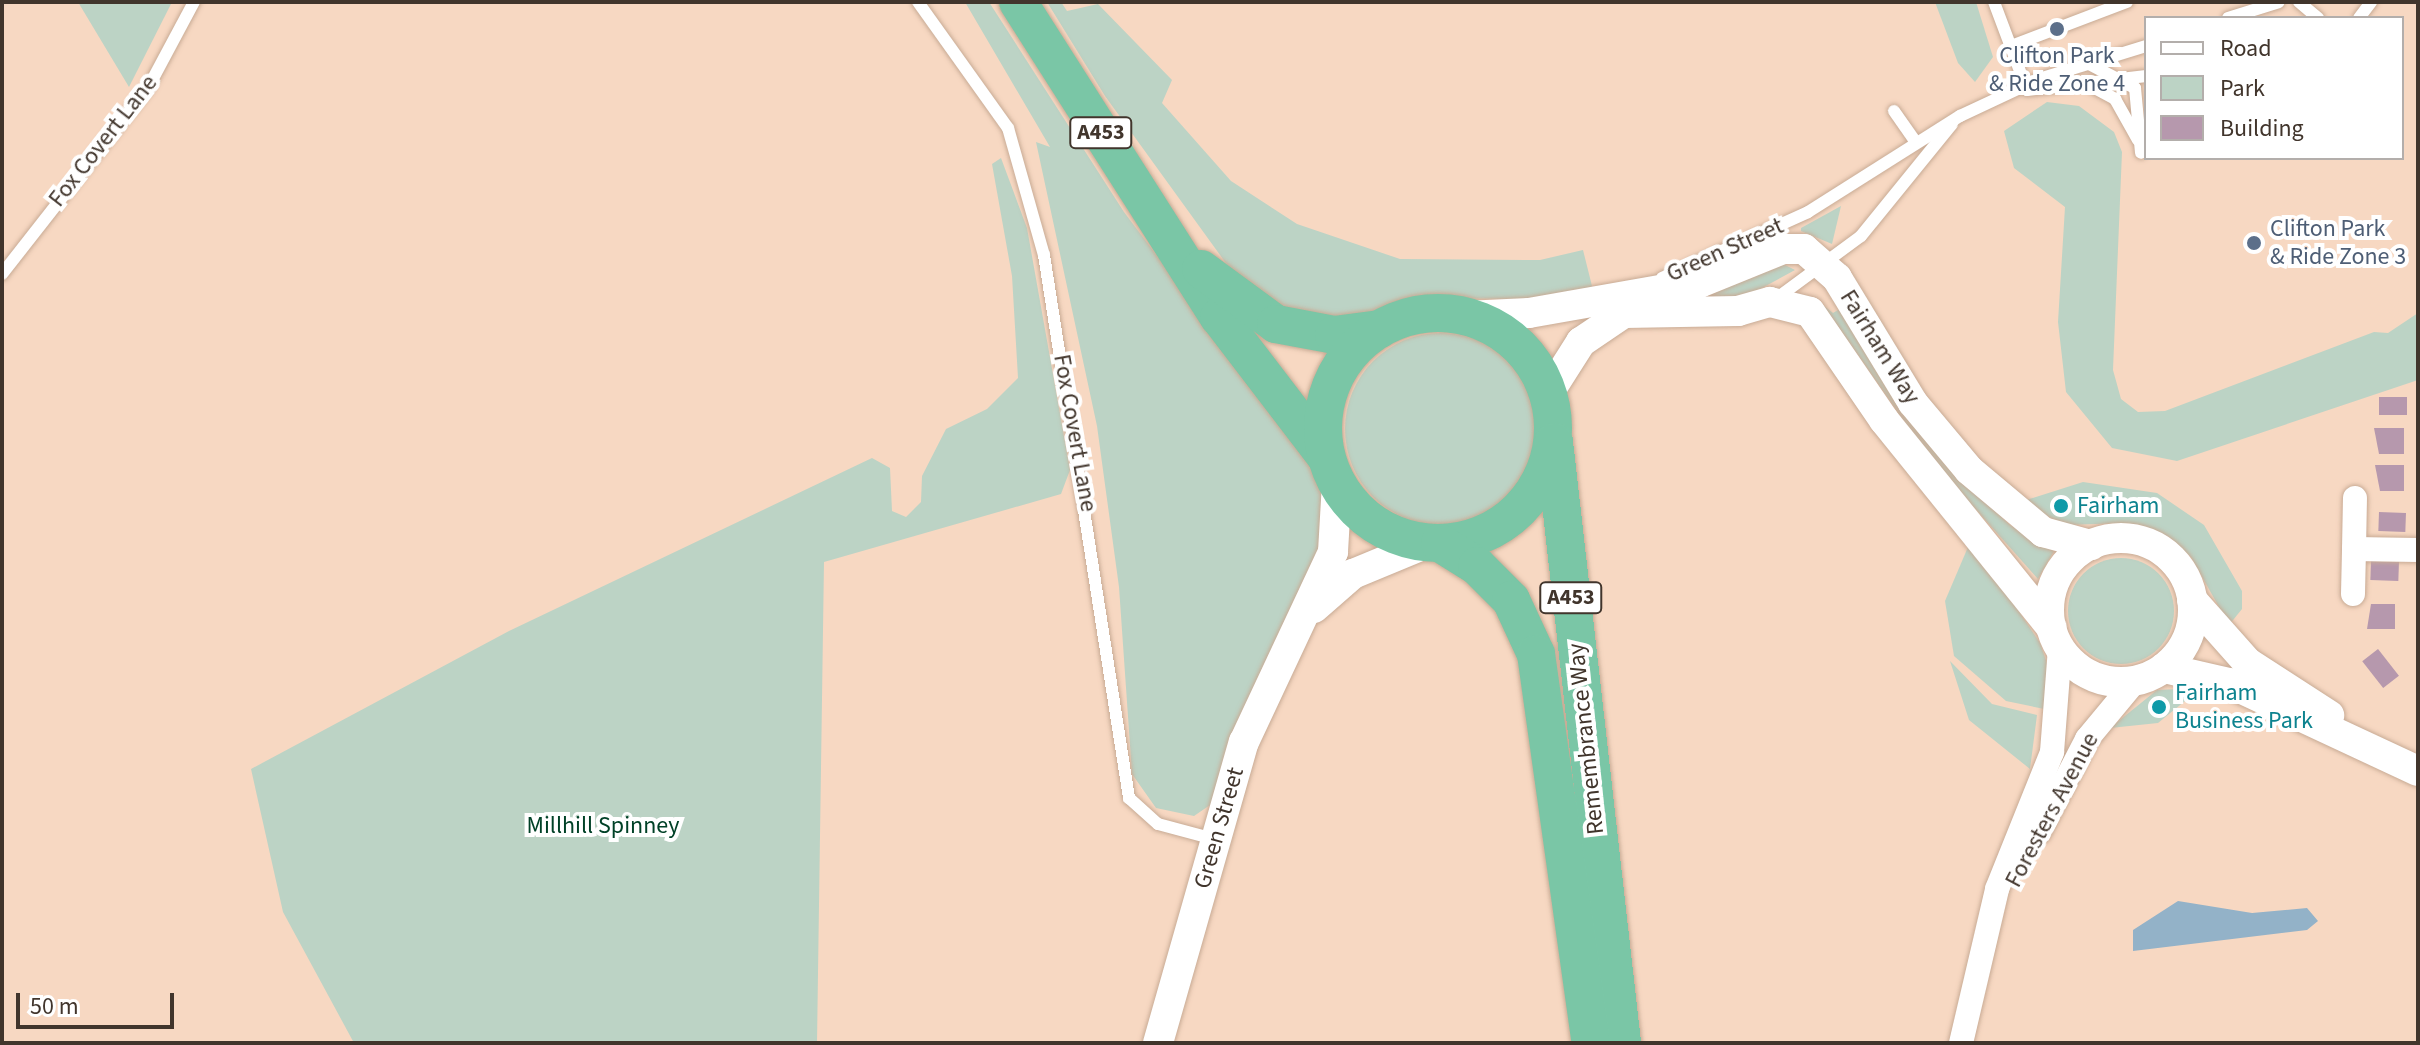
<!DOCTYPE html>
<html>
<head>
<meta charset="utf-8">
<style>
  body { margin:0 }
  #map { position:relative; width:2420px; height:1045px; overflow:hidden; background:#f7d8c2; font-family:"Source Sans 3",sans-serif }
  div>[style] { position:absolute }
  .green>* { inset:0; background:#bcd3c5 }
  .round { border-radius:50% }
  .water>* { inset:0; background:#93b2c8 }
  .building>* { inset:0; background:#b698ad; transform-origin:0 0 }
  .roads { filter:drop-shadow(0 0 2px #c8ab95) drop-shadow(0 0 2px #c8ab95) }
  .service>* { height:12px; margin:-6px; padding:0 6px; transform-origin:6px; border-radius:6px; background:#fff }
  .minor>* { height:24px; margin:-12px; padding:0 12px; transform-origin:12px; border-radius:12px; background:#fff }
  .tertiary>* { height:30px; margin:-15px; padding:0 15px; transform-origin:15px; border-radius:15px; background:#fff }
  .tertiary>.ring { margin:-15px; padding:0; box-sizing:content-box; background:none; border:30px solid #fff; border-radius:50% }
  .trunk>* { height:38px; margin:-19px; padding:0 19px; transform-origin:19px; border-radius:19px; background:#7ac6a6 }
  .trunk>.ring { margin:-19px; padding:0; box-sizing:content-box; background:none; border:38px solid #7ac6a6; border-radius:50% }
  .dots>* { width:22px; height:22px; translate:-50% -50%; box-sizing:border-box; border:4px solid #fff; border-radius:50% }
  span { translate:-50% -50%; white-space:nowrap; text-align:center; line-height:1.15; -webkit-text-stroke:8px #fff; paint-order:stroke }
  .shield-label span { padding:2px 6px; background:#fff; border:2px solid; border-radius:6px; -webkit-text-stroke-width:0 }
  .shield-label { font-size:22px; color:#41352c; font-weight:700 }
  .service-label { font-size:24px; color:#4e5e75 }
  .left { translate:0 -50%; text-align:left }
  .street-label { font-size:24px; color:#41352c }
  .culture-label { font-size:24px; color:#0d838f }
  .park-label { font-size:24px; color:#004127 }
  .frame { position:absolute; inset:0; border:4px solid #41352c; pointer-events:none }
  .legend { position:absolute; left:2144px; top:16px; width:260px; height:144px; box-sizing:border-box; background:#fff; border:2px solid #b3aeab; margin:0; padding:10px 14px; list-style:none; font-size:24px; color:#41352c }
  .legend li { display:flex; align-items:center; gap:16px; height:40px }
  .legend b { width:40px; border:2px solid #b3aeab }
  .scale { position:absolute; left:16px; top:993px; width:158px; height:36px; box-sizing:border-box; border:4px solid #41352c; border-top:0; padding-left:10px; font-size:24px; line-height:28px; white-space:nowrap; color:#41352c; -webkit-text-stroke:6px #fff; paint-order:stroke }
</style>
</head>
<body>
<div id="map">
  <div class="green">
    <div style="clip-path:polygon(78px 2px,172px 2px,129px 87px)"></div>
    <div style="clip-path:polygon(965px 2px,989px 2px,1124px 212px,1304px 452px,1321px 490px,1325px 546px,1213px 803px,1194px 816px,1156px 808px,1132px 774px,1119px 587px,1097px 426px,1036px 142px,1050px 147px)"></div>
    <div style="clip-path:polygon(1047px 2px,1061px 2px,1067px 11px,1098px 4px,1172px 80px,1162px 103px,1231px 181px,1297px 224px,1400px 259px,1540px 260px,1583px 250px,1593px 290px,1537px 299px,1422px 298px,1366px 316px,1307px 320px,1241px 284px,1105px 96px)"></div>
    <div style="clip-path:polygon(1935px 2px,1976px 2px,1993px 57px,1975px 82px,1958px 63px)"></div>
    <div style="clip-path:polygon(2047px 102px,2079px 106px,2114px 132px,2122px 152px,2113px 370px,2121px 399px,2138px 412px,2165px 411px,2374px 332px,2388px 333px,2418px 313px,2418px 380px,2177px 461px,2112px 448px,2066px 392px,2058px 322px,2065px 207px,2014px 168px,2004px 131px)"></div>
    <div style="clip-path:polygon(1001px 158px,1027px 228px,1070px 470px,1061px 494px,824px 562px,817px 1043px,354px 1043px,283px 912px,251px 769px,509px 631px,872px 458px,890px 468px,892px 511px,906px 517px,921px 502px,922px 476px,946px 429px,987px 409px,1018px 378px,1012px 276px,992px 164px)"></div>
    <div style="clip-path:polygon(1841px 206px,1832px 244px,1801px 231px,1801px 228px)"></div>
    <div style="clip-path:polygon(1783px 264px,1795px 270px,1749px 295px,1716px 301px,1697px 295px)"></div>
    <div style="clip-path:polygon(1823px 305px,1833px 313px,1843px 307px,1966px 484px,2010px 525px,2054px 551px,2038px 579px,1930px 458px)"></div>
    <div class="round" style="left:1345px;top:333px;width:192px;height:192px"></div>
    <div style="clip-path:polygon(2083px 482px,2157px 493px,2204px 525px,2242px 591px,2242px 609px,2229px 625px,2191px 557px,2169px 537px,2127px 523px,2065px 525px,2020px 502px)"></div>
    <div style="clip-path:polygon(1971px 540px,2040px 643px,2050px 672px,2049px 710px,2006px 701px,1954px 656px,1945px 601px)"></div>
    <div class="round" style="left:2068px;top:558px;width:106px;height:106px"></div>
    <div style="clip-path:polygon(1950px 661px,1992px 704px,2037px 715px,2030px 769px,1969px 720px)"></div>
    <div style="clip-path:polygon(2201px 688px,2158px 723px,2110px 728px,2157px 690px)"></div>
  </div>
  <div class="water">
    <div style="clip-path:polygon(2178px 901px,2252px 913px,2307px 908px,2318px 921px,2307px 930px,2133px 951px,2133px 930px)"></div>
  </div>
  <div class="building">
    <div style="left:2379px;top:397px;width:28px;height:18px"></div>
    <div style="clip-path:polygon(2374px 428px,2404px 428px,2404px 454px,2379px 454px)"></div>
    <div style="clip-path:polygon(2375px 465px,2404px 465px,2404px 491px,2380px 491px)"></div>
    <div style="left:2379px;top:512px;width:27px;height:19px;rotate:2deg"></div>
    <div style="left:2371px;top:561px;width:28px;height:19px;rotate:2deg"></div>
    <div style="clip-path:polygon(2371px 604px,2395px 604px,2395px 629px,2367px 629px)"></div>
    <div style="left:2378px;top:649px;width:34px;height:20px;rotate:52deg"></div>
  </div>
  <div class="roads">
    <div class="service">
      <div style="left:918px;top:2px;width:155px;rotate:54.5deg"></div>
      <div style="left:1008px;top:128px;width:132px;rotate:74.2deg"></div>
      <div style="left:1044px;top:255px;width:550px;rotate:81.1deg"></div>
      <div style="left:1129px;top:798px;width:39px;rotate:42deg"></div>
      <div style="left:1158px;top:824px;width:58px;rotate:15deg"></div>
      <div style="left:1994px;top:2px;width:94px;rotate:69.4deg"></div>
      <div style="left:2299px;top:2px;width:25px;rotate:40deg"></div>
      <div style="left:2228px;top:18px;width:53px;rotate:-17.4deg"></div>
      <div style="left:2359px;top:18px;width:20px;rotate:-53deg"></div>
      <div style="left:2011px;top:46px;width:124px;rotate:-20.8deg"></div>
      <div style="left:2089px;top:64px;width:52px;rotate:27.6deg"></div>
      <div style="left:2135px;top:88px;width:65px;rotate:84.7deg"></div>
      <div style="left:2089px;top:85px;width:30px;rotate:28deg"></div>
      <div style="left:2115px;top:99px;width:47px;rotate:60.7deg"></div>
      <div style="left:2027px;top:90px;width:120px;rotate:-6.7deg"></div>
      <div style="left:1894px;top:111px;width:37px;rotate:55deg"></div>
      <div style="left:2px;top:274px;width:236px;rotate:-51.9deg"></div>
      <div style="left:148px;top:88px;width:98px;rotate:-61.9deg"></div>
      <div style="left:1662px;top:278px;width:160px;rotate:-24.3deg"></div>
      <div style="left:1808px;top:212px;width:180px;rotate:-32.3deg"></div>
      <div style="left:1960px;top:116px;width:87px;rotate:-25.1deg"></div>
      <div style="left:2039px;top:79px;width:112px;rotate:-17.1deg"></div>
      <div style="left:1777px;top:298px;width:104px;rotate:-36.4deg"></div>
      <div style="left:1861px;top:236px;width:144px;rotate:-50.9deg"></div>
    </div>
    <div class="minor">
      <div style="left:2354px;top:549px;width:51px;rotate:-88.9deg"></div>
      <div style="left:2353px;top:594px;width:45px;rotate:-88.7deg"></div>
      <div style="left:2354px;top:549px;width:64px;rotate:0.9deg"></div>
      <div style="left:2039px;top:832px;width:105px;rotate:-62.7deg"></div>
      <div style="left:2087px;top:739px;width:77px;rotate:-50.3deg"></div>
      <div style="left:1961px;top:1043px;width:158px;rotate:-76.8deg"></div>
      <div style="left:1997px;top:889px;width:148px;rotate:-68.1deg"></div>
      <div style="left:2052px;top:752px;width:105px;rotate:-85.6deg"></div>
    </div>
    <div class="tertiary">
      <div style="left:1465px;top:316px;width:64px;rotate:-2.7deg"></div>
      <div style="left:1529px;top:313px;width:173px;rotate:-10deg"></div>
      <div style="left:1699px;top:283px;width:91px;rotate:-22deg"></div>
      <div style="left:1783px;top:249px;width:21px"></div>
      <div style="left:1804px;top:249px;width:44px;rotate:41.3deg"></div>
      <div style="left:1837px;top:278px;width:146px;rotate:58.7deg"></div>
      <div style="left:1913px;top:403px;width:87px;rotate:50.1deg"></div>
      <div style="left:1969px;top:470px;width:97px;rotate:40deg"></div>
      <div style="left:2043px;top:532px;width:50px;rotate:15.2deg"></div>
      <div style="left:1548px;top:394px;width:62px;rotate:-57.6deg"></div>
      <div style="left:1581px;top:342px;width:52px;rotate:-34deg"></div>
      <div style="left:1624px;top:313px;width:114px;rotate:-1deg"></div>
      <div style="left:1738px;top:311px;width:33px;rotate:-16deg"></div>
      <div style="left:1770px;top:302px;width:41px;rotate:14deg"></div>
      <div style="left:1810px;top:312px;width:131px;rotate:55.6deg"></div>
      <div style="left:1884px;top:420px;width:267px;rotate:51.1deg"></div>
      <div class="ring" style="left:2049px;top:538px;width:114px;height:114px"></div>
      <div style="left:2192px;top:600px;width:83px;rotate:48.4deg"></div>
      <div style="left:2247px;top:662px;width:98px;rotate:32.9deg"></div>
      <div style="left:1314px;top:608px;width:52px;rotate:-41.1deg"></div>
      <div style="left:1353px;top:574px;width:81px;rotate:-22.5deg"></div>
      <div style="left:2164px;top:668px;width:67px;rotate:13deg"></div>
      <div style="left:2229px;top:683px;width:208px;rotate:25deg"></div>
      <div style="left:1158px;top:1043px;width:313px;rotate:-74.1deg"></div>
      <div style="left:1244px;top:742px;width:210px;rotate:-64.9deg"></div>
      <div style="left:1333px;top:552px;width:69px;rotate:-86.7deg"></div>
    </div>
    <div class="trunk">
      <div style="left:1018px;top:2px;width:374px;rotate:57.5deg"></div>
      <div style="left:1219px;top:317px;width:176px;rotate:52.6deg"></div>
      <div style="left:1201px;top:269px;width:93px;rotate:36.3deg"></div>
      <div style="left:1276px;top:324px;width:59px;rotate:10.7deg"></div>
      <div style="left:1334px;top:335px;width:46px;rotate:-7.4deg"></div>
      <div class="ring" style="left:1323px;top:313px;width:192px;height:192px"></div>
      <div style="left:1554px;top:442px;width:605px;rotate:83.54deg"></div>
      <div style="left:1440px;top:543px;width:44px;rotate:31.9deg"></div>
      <div style="left:1477px;top:566px;width:48px;rotate:45deg"></div>
      <div style="left:1511px;top:600px;width:60px;rotate:65.2deg"></div>
      <div style="left:1536px;top:654px;width:393px;rotate:82deg"></div>
    </div>
  </div>
  <div class="dots">
    <div style="left:2057px;top:29px;background:#5c6f8a"></div>
    <div style="left:2254px;top:243px;background:#5c6f8a"></div>
    <div style="left:2061px;top:506px;background:#0f9aa8"></div>
    <div style="left:2159px;top:707px;background:#0f9aa8"></div>
  </div>
  <div class="shield-label">
    <span style="left:1101px;top:133px">A453</span>
    <span style="left:1571px;top:598px">A453</span>
  </div>
  <div class="service-label">
    <span style="left:2057px;top:70px">Clifton Park<br>&amp; Ride Zone 4</span>
    <span class="left" style="left:2270px;top:243px">Clifton Park<br>&amp; Ride Zone 3</span>
  </div>
  <div class="street-label">
    <span style="left:103px;top:141px;rotate:-52deg">Fox Covert Lane</span>
    <span style="left:1725px;top:250px;rotate:-24deg">Green Street</span>
    <span style="left:1880px;top:347px;rotate:58deg">Fairham Way</span>
    <span style="left:1075px;top:433px;rotate:80deg">Fox Covert Lane</span>
    <span style="left:1586px;top:739px;rotate:-96deg">Remembrance Way</span>
    <span style="left:2052px;top:810px;rotate:-62deg">Foresters Avenue</span>
    <span style="left:1219px;top:828px;rotate:-74deg">Green Street</span>
  </div>
  <div class="culture-label">
    <span class="left" style="left:2077px;top:506px">Fairham</span>
    <span class="left" style="left:2175px;top:707px">Fairham<br>Business Park</span>
  </div>
  <div class="park-label">
    <span style="left:603px;top:826px">Millhill Spinney</span>
  </div>
  <div class="frame"></div>
  <ul class="legend">
  <li><b style="height:10px;background:#fff"></b>Road</li>
  <li><b style="height:22px;background:#bcd3c5"></b>Park</li>
  <li><b style="height:22px;background:#b698ad"></b>Building</li>
  </ul>
  <div class="scale">50 m</div>
</div>
</body>
</html>
